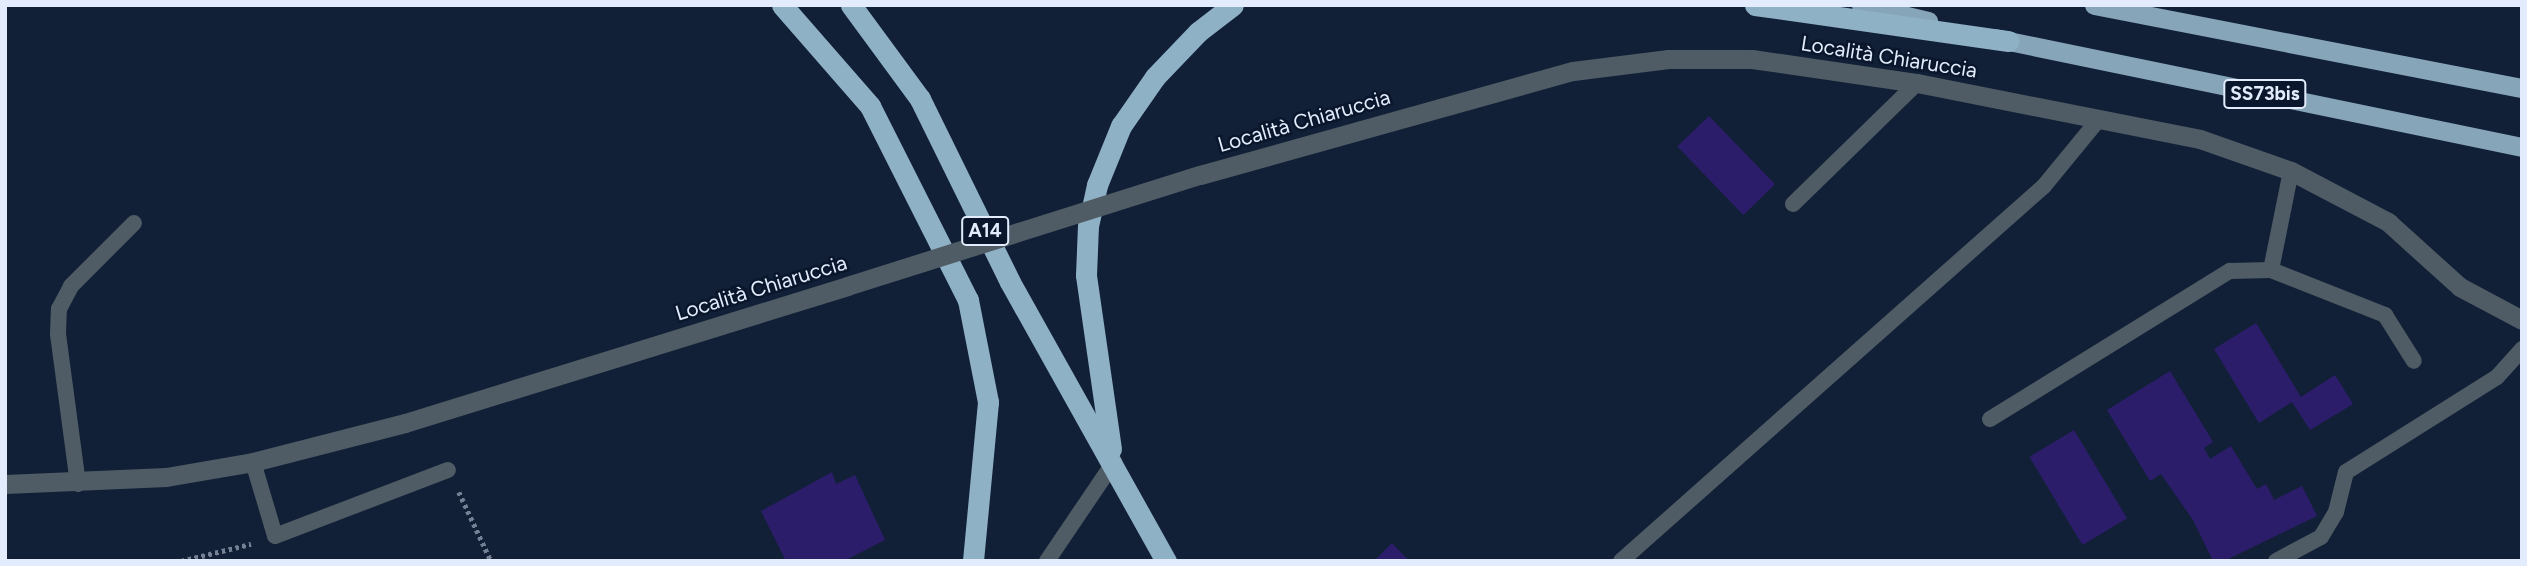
<!DOCTYPE html>
<html>
<head>
<meta charset="utf-8">
<style>
  body { margin:0 }
  #map { position:relative; width:2527px; height:566px; overflow:hidden; background:#122037; font-family:Figtree,sans-serif }
  div>[style] { position:absolute }
  .building>* { inset:0; background:#2c1d6b; transform-origin:0 0 }
  .path>* { height:4.5px; margin-top:-2.25px; transform-origin:0; background:repeating-linear-gradient(90deg,#748093 0 3.5px,transparent 0 7px) }
  .service>* { height:16px; margin:-8px; padding:0 8px; transform-origin:8px; border-radius:8px; background:#4f5c65 }
  .minor>* { height:19px; margin:-9.5px; padding:0 9.5px; transform-origin:9.5px; border-radius:9.5px; background:#4f5c65 }
  .trunk>* { height:19px; margin:-9.5px; padding:0 9.5px; transform-origin:9.5px; border-radius:9.5px; background:#86a5b8 }
  .motorway>* { height:21px; margin:-10.5px; padding:0 10.5px; transform-origin:10.5px; border-radius:10.5px; background:#8fb1c6 }
  .minor-bridge>* { height:19px; margin:-9.5px; padding:0 9.5px; transform-origin:9.5px; border-radius:9.5px; background:#4f5c65 }
  span { translate:-50% -50%; white-space:nowrap; text-align:center; line-height:1.15; -webkit-text-stroke:5px #09162c; paint-order:stroke }
  .shield-label span { padding:2px 5px; background:#09162c; border:2px solid; border-radius:5px; -webkit-text-stroke-width:0 }
  .shield-label { font-size:19px; color:#e3ecfc; font-weight:700 }
  .street-label { font-size:21px; color:#e3ecfc }
  .frame { position:absolute; inset:0; border:7px solid #e3ecfc; pointer-events:none }
</style>
</head>
<body>
<div id="map">
  <div class="building">
    <div style="left:1709px;top:116px;width:95px;height:44px;rotate:46deg"></div>
    <div style="clip-path:polygon(2256px 323px,2301px 397px,2335px 375px,2353px 404px,2310px 430px,2292px 402px,2259px 423px,2214px 349px)"></div>
    <div style="clip-path:polygon(2170px 371px,2213px 442px,2204px 448px,2210px 459px,2231px 446px,2257px 489px,2266px 484px,2274px 500px,2302px 486px,2317px 516px,2224px 561px,2213px 561px,2193px 520px,2161px 474px,2150px 481px,2107px 410px)"></div>
    <div style="left:2074px;top:430px;width:103px;height:52px;rotate:59deg"></div>
    <div style="clip-path:polygon(832px 472px,836px 484px,855px 475px,885px 540px,844px 561px,786px 561px,761px 511px)"></div>
    <div style="clip-path:polygon(1392px 543px,1409px 561px,1374px 561px)"></div>
  </div>
  <div class="path">
    <div style="left:459px;top:492px;width:76px;rotate:65.1deg"></div>
    <div style="left:181px;top:561px;width:72px;rotate:-13.7deg"></div>
  </div>
  <div class="service">
    <div style="left:1793px;top:204px;width:173px;rotate:-44.3deg"></div>
    <div style="left:2271px;top:270px;width:101px;rotate:-78.6deg"></div>
    <div style="left:1990px;top:419px;width:282px;rotate:-31.7deg"></div>
    <div style="left:2230px;top:271px;width:41px;rotate:-1.4deg"></div>
    <div style="left:2271px;top:270px;width:123px;rotate:21.5deg"></div>
    <div style="left:2385px;top:315px;width:54px;rotate:57.8deg"></div>
    <div style="left:253px;top:462px;width:77px;rotate:73.4deg"></div>
    <div style="left:275px;top:536px;width:185px;rotate:-20.9deg"></div>
    <div style="left:78px;top:484px;width:151px;rotate:-97.6deg"></div>
    <div style="left:58px;top:334px;width:25px;rotate:-88deg"></div>
    <div style="left:59px;top:309px;width:26px;rotate:-62deg"></div>
    <div style="left:71px;top:286px;width:89px;rotate:-45deg"></div>
    <div style="left:1047px;top:561px;width:120px;rotate:-55.9deg"></div>
    <div style="left:1621px;top:561px;width:565px;rotate:-41.56deg"></div>
    <div style="left:2044px;top:186px;width:87px;rotate:-50.6deg"></div>
    <div style="left:2276px;top:561px;width:51px;rotate:-28.1deg"></div>
    <div style="left:2321px;top:537px;width:29px;rotate:-59deg"></div>
    <div style="left:2336px;top:512px;width:41px;rotate:-76deg"></div>
    <div style="left:2346px;top:472px;width:178px;rotate:-32.2deg"></div>
    <div style="left:2497px;top:377px;width:38px;rotate:-48deg"></div>
  </div>
  <div class="minor">
    <div style="left:1200px;top:175px;width:387px;rotate:-15.6deg"></div>
    <div style="left:1573px;top:71px;width:96px;rotate:-7.2deg"></div>
    <div style="left:1668px;top:59px;width:84px"></div>
    <div style="left:1752px;top:59px;width:167px;rotate:8.3deg"></div>
    <div style="left:1917px;top:83px;width:288px;rotate:11.2deg"></div>
    <div style="left:2200px;top:139px;width:96px;rotate:19.4deg"></div>
    <div style="left:2291px;top:171px;width:110px;rotate:27.7deg"></div>
    <div style="left:2388px;top:222px;width:97px;rotate:42.1deg"></div>
    <div style="left:2460px;top:287px;width:70px;rotate:28deg"></div>
    <div style="left:5px;top:484px;width:161px;rotate:-2.5deg"></div>
    <div style="left:166px;top:477px;width:88px;rotate:-9.8deg"></div>
    <div style="left:253px;top:462px;width:157px;rotate:-14.4deg"></div>
    <div style="left:405px;top:423px;width:463px;rotate:-17.2deg"></div>
  </div>
  <div class="trunk">
    <div style="left:1861px;top:5px;width:69px;rotate:13.4deg"></div>
    <div style="left:2094px;top:5px;width:436px;rotate:11deg"></div>
    <div style="left:1994px;top:38px;width:539px;rotate:11.66deg"></div>
  </div>
  <div class="motorway">
    <div style="left:782px;top:5px;width:134px;rotate:48.9deg"></div>
    <div style="left:870px;top:106px;width:217px;rotate:63.2deg"></div>
    <div style="left:968px;top:300px;width:104px;rotate:78.9deg"></div>
    <div style="left:988px;top:402px;width:160px;rotate:95.4deg"></div>
    <div style="left:851px;top:5px;width:117px;rotate:53.7deg"></div>
    <div style="left:920px;top:99px;width:204px;rotate:63.8deg"></div>
    <div style="left:1010px;top:282px;width:320px;rotate:60.8deg"></div>
    <div style="left:1755px;top:5px;width:256px;rotate:8.1deg"></div>
    <div style="left:1111px;top:449px;width:176px;rotate:-98.2deg"></div>
    <div style="left:1086px;top:275px;width:49px;rotate:-87.7deg"></div>
    <div style="left:1088px;top:226px;width:42px;rotate:-77.6deg"></div>
    <div style="left:1097px;top:185px;width:64px;rotate:-67.9deg"></div>
    <div style="left:1121px;top:126px;width:60px;rotate:-55.2deg"></div>
    <div style="left:1155px;top:77px;width:62px;rotate:-46.3deg"></div>
    <div style="left:1198px;top:32px;width:44px;rotate:-37.6deg"></div>
  </div>
  <div class="minor-bridge">
    <div style="left:847px;top:286px;width:370px;rotate:-17.5deg"></div>
  </div>
  <div class="shield-label">
    <span style="left:2265px;top:94px">SS73bis</span>
    <span style="left:985px;top:231px">A14</span>
  </div>
  <div class="street-label">
    <span style="left:1889px;top:57px;rotate:9deg">Località Chiaruccia</span>
    <span style="left:1304px;top:121px;rotate:-16deg">Località Chiaruccia</span>
    <span style="left:761px;top:288px;rotate:-17deg">Località Chiaruccia</span>
  </div>
  <div class="frame"></div>
</div>
</body>
</html>
